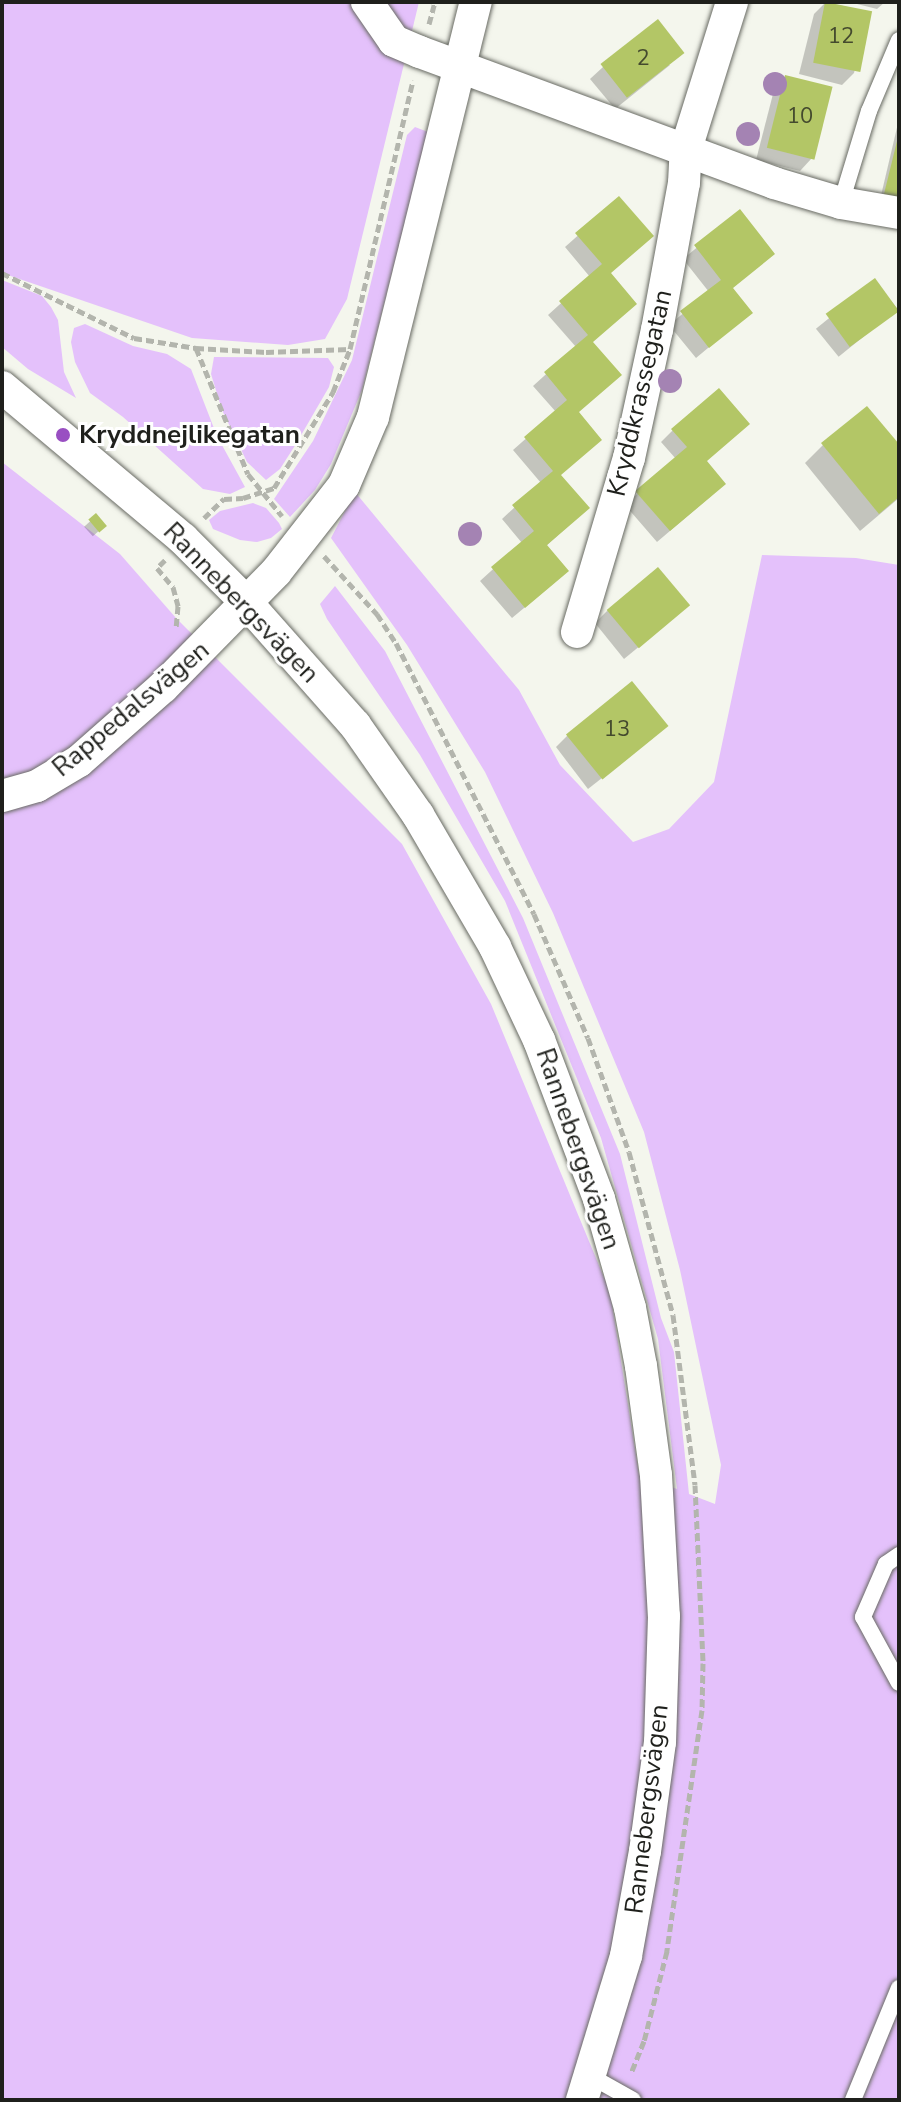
<!DOCTYPE html>
<html>
<head>
<meta charset="utf-8">
<style>
  body { margin:0 }
  #map { position:relative; width:901px; height:2102px; overflow:hidden; background:#f4f6ed; font-family:"Nunito Sans",sans-serif }
  div>[style] { position:absolute }
  .green>* { inset:0; background:#e4c1fb }
  .shadow>* { inset:0; background:#0003; transform-origin:0 0 }
  .building>* { inset:0; background:#b3c666; transform-origin:0 0 }
  .path>* { height:5px; margin-top:-2.5px; transform-origin:0; background:repeating-linear-gradient(90deg,#b3b5ad 0 8px,transparent 0 12px) }
  .roads { filter:drop-shadow(0 0 2px #686a63) drop-shadow(0 0 2px #686a63) }
  .lane>* { height:16px; margin:-8px; padding:0 8px; transform-origin:8px; border-radius:8px; background:#fff }
  .street>* { height:32px; margin:-16px; padding:0 16px; transform-origin:16px; border-radius:16px; background:#fff }
  .trees>* { width:24px; height:24px; margin:-12px; border-radius:50%; background:#a483b3 }
  .dots>* { width:22px; height:22px; translate:-50% -50%; box-sizing:border-box; border:4px solid #fff; border-radius:50% }
  span { translate:-50% -50%; white-space:nowrap; text-align:center; line-height:1.15; -webkit-text-stroke:6px #fff; paint-order:stroke }
  .number-label { font-size:22px; color:#444a2e }
  .number-label span { -webkit-text-stroke-width:0 }
  .street-label { font-size:26px; color:#1f201c }
  .poi-label { font-size:26px; color:#1f201c; font-weight:700 }
  .left { translate:0 -50%; text-align:left }
  .frame { position:absolute; inset:0; border:4px solid #1f201c; pointer-events:none }
</style>
</head>
<body>
<div id="map">
  <div class="green">
    <div style="clip-path:polygon(2px 2px,419px 2px,347px 299px,325px 339px,288px 345px,192px 338px,2px 273px)"></div>
    <div style="clip-path:polygon(415px 127px,428px 132px,362px 390px,331px 464px,315px 490px,290px 517px,274px 499px,313px 441px,352px 360px,407px 135px)"></div>
    <div style="clip-path:polygon(2px 280px,42px 296px,51px 307px,58px 320px,64px 372px,76px 398px,28px 369px,2px 347px)"></div>
    <div style="clip-path:polygon(85px 324px,133px 346px,167px 354px,191px 369px,217px 436px,245px 487px,230px 494px,203px 489px,123px 417px,90px 393px,75px 362px,71px 342px,74px 328px)"></div>
    <div style="clip-path:polygon(214px 357px,328px 358px,334px 367px,329px 387px,296px 444px,280px 469px,266px 480px,247px 462px,222px 410px,211px 374px)"></div>
    <div style="clip-path:polygon(2px 462px,120px 554px,176px 618px,402px 844px,491px 1004px,610px 1292px,639px 1474px,677px 1489px,658px 1339px,601px 1138px,505px 901px,420px 755px,327px 619px,320px 604px,335px 586px,385px 651px,523px 918px,620px 1154px,661px 1318px,674px 1352px,689px 1494px,715px 1504px,721px 1465px,680px 1270px,644px 1132px,553px 913px,485px 772px,407px 645px,331px 538px,355px 492px,519px 690px,560px 765px,633px 842px,669px 829px,714px 782px,762px 555px,856px 558px,899px 565px,899px 2100px,2px 2100px)"></div>
    <div style="clip-path:polygon(253px 503px,266px 508px,279px 523px,282px 529px,271px 538px,257px 542px,240px 540px,213px 529px,209px 520px,220px 511px)"></div>
  </div>
  <div class="shadow">
    <div style="clip-path:polygon(826px 2px,869px 12px,854px 73px,842px 85px,799px 74px,814px 14px)"></div>
    <div style="clip-path:polygon(849px 2px,885px 2px,877px 9px)"></div>
    <div style="clip-path:polygon(670px 65px,615px 109px,590px 79px,603px 67px)"></div>
    <div style="clip-path:polygon(786px 78px,812px 158px,800px 171px,756px 160px,774px 90px)"></div>
    <div style="clip-path:polygon(899px 119px,899px 209px,879px 204px)"></div>
    <div style="clip-path:polygon(619px 199px,609px 274px,560px 475px,588px 508px,546px 546px,554px 583px,512px 618px,480px 581px,522px 543px,502px 519px,541px 483px,513px 450px,556px 412px,533px 386px,576px 347px,548px 315px,590px 277px,565px 247px)"></div>
    <div style="clip-path:polygon(740px 212px,773px 254px,731px 289px,750px 313px,696px 358px,669px 325px,709px 292px,683px 259px)"></div>
    <div style="left:875px;top:281px;width:36px;height:76px;rotate:51deg"></div>
    <div style="clip-path:polygon(673px 430px,705px 462px,711px 496px,657px 542px,625px 505px,676px 459px,661px 442px)"></div>
    <div style="clip-path:polygon(823px 445px,899px 448px,899px 498px,860px 531px,805px 463px)"></div>
    <div style="left:96px;top:516px;width:13px;height:16px;rotate:48deg"></div>
    <div style="clip-path:polygon(607px 611px,675px 617px,624px 659px,595px 623px)"></div>
    <div style="clip-path:polygon(568px 735px,653px 738px,588px 789px,556px 747px)"></div>
  </div>
  <div class="building">
    <div style="left:825px;top:2px;width:48px;height:62px;rotate:11deg"></div>
    <div style="left:658px;top:19px;width:43px;height:73px;rotate:52deg"></div>
    <div style="left:785px;top:75px;width:49px;height:75px;rotate:14deg"></div>
    <div style="clip-path:polygon(898px 137px,899px 137px,899px 202px,883px 198px)"></div>
    <div style="clip-path:polygon(619px 196px,654px 236px,611px 273px,637px 304px,593px 342px,622px 375px,579px 412px,602px 440px,561px 475px,590px 508px,547px 545px,569px 571px,525px 608px,491px 567px,534px 531px,512px 505px,553px 471px,524px 437px,567px 400px,544px 372px,588px 335px,559px 301px,602px 264px,575px 233px)"></div>
    <div style="clip-path:polygon(740px 209px,775px 254px,733px 288px,753px 313px,709px 348px,680px 311px,721px 280px,694px 245px)"></div>
    <div style="left:875px;top:278px;width:41px;height:61px;rotate:54deg"></div>
    <div style="clip-path:polygon(719px 388px,750px 424px,707px 461px,726px 484px,670px 531px,635px 491px,687px 447px,671px 429px)"></div>
    <div style="clip-path:polygon(867px 406px,899px 444px,899px 497px,879px 514px,821px 443px)"></div>
    <div style="left:96px;top:513px;width:17px;height:10px;rotate:50deg"></div>
    <div style="left:658px;top:567px;width:50px;height:67px;rotate:50deg"></div>
    <div style="left:632px;top:681px;width:58px;height:85px;rotate:51deg"></div>
  </div>
  <div class="path">
    <div style="left:429px;top:24px;width:23px;rotate:-75deg"></div>
    <div style="left:2px;top:273px;width:147px;rotate:26.2deg"></div>
    <div style="left:134px;top:338px;width:63px;rotate:9.2deg"></div>
    <div style="left:196px;top:348px;width:70px;rotate:3.3deg"></div>
    <div style="left:266px;top:352px;width:84px;rotate:-2deg"></div>
    <div style="left:196px;top:348px;width:136px;rotate:67.6deg"></div>
    <div style="left:248px;top:474px;width:54px;rotate:51deg"></div>
    <div style="left:204px;top:518px;width:28px;rotate:-44deg"></div>
    <div style="left:224px;top:499px;width:19px;rotate:-3deg"></div>
    <div style="left:243px;top:498px;width:33px;rotate:-18deg"></div>
    <div style="left:274px;top:488px;width:113px;rotate:-58.4deg"></div>
    <div style="left:333px;top:392px;width:46px;rotate:-68.4deg"></div>
    <div style="left:350px;top:349px;width:276px;rotate:-76.8deg"></div>
    <div style="left:324px;top:556px;width:79px;rotate:47.6deg"></div>
    <div style="left:377px;top:614px;width:35px;rotate:57deg"></div>
    <div style="left:396px;top:643px;width:304px;rotate:63deg"></div>
    <div style="left:534px;top:914px;width:135px;rotate:66.5deg"></div>
    <div style="left:588px;top:1038px;width:121px;rotate:70.2deg"></div>
    <div style="left:629px;top:1152px;width:169px;rotate:74.9deg"></div>
    <div style="left:673px;top:1315px;width:171px;rotate:82.6deg"></div>
    <div style="left:695px;top:1485px;width:178px;rotate:87.4deg"></div>
    <div style="left:703px;top:1663px;width:47px;rotate:91.2deg"></div>
    <div style="left:702px;top:1710px;width:244px;rotate:98.3deg"></div>
    <div style="left:667px;top:1951px;width:93px;rotate:104.3deg"></div>
    <div style="left:644px;top:2041px;width:35px;rotate:112deg"></div>
    <div style="left:165px;top:560px;width:11px;rotate:135deg"></div>
    <div style="left:157px;top:568px;width:25px;rotate:50deg"></div>
    <div style="left:173px;top:587px;width:20px;rotate:75deg"></div>
    <div style="left:178px;top:606px;width:23px;rotate:95deg"></div>
  </div>
  <div class="roads">
    <div class="lane">
      <div style="left:841px;top:203px;width:96px;rotate:-73.1deg"></div>
      <div style="left:869px;top:111px;width:77px;rotate:-67.1deg"></div>
      <div style="left:899px;top:1555px;width:16px;rotate:145deg"></div>
      <div style="left:886px;top:1564px;width:58px;rotate:113.5deg"></div>
      <div style="left:863px;top:1617px;width:75px;rotate:61.4deg"></div>
      <div style="left:590px;top:2076px;width:49px;rotate:29.2deg"></div>
      <div style="left:853px;top:2100px;width:121px;rotate:-67.7deg"></div>
    </div>
    <div class="street">
      <div style="left:367px;top:2px;width:47px;rotate:55.3deg"></div>
      <div style="left:394px;top:41px;width:28px;rotate:23deg"></div>
      <div style="left:420px;top:52px;width:377px;rotate:20.3deg"></div>
      <div style="left:774px;top:183px;width:70px;rotate:16.6deg"></div>
      <div style="left:841px;top:203px;width:59px;rotate:9.8deg"></div>
      <div style="left:2px;top:387px;width:236px;rotate:40deg"></div>
      <div style="left:183px;top:539px;width:91px;rotate:45deg"></div>
      <div style="left:247px;top:603px;width:163px;rotate:48.5deg"></div>
      <div style="left:355px;top:725px;width:110px;rotate:55deg"></div>
      <div style="left:418px;top:815px;width:153px;rotate:59.7deg"></div>
      <div style="left:495px;top:947px;width:103px;rotate:64.7deg"></div>
      <div style="left:539px;top:1040px;width:170px;rotate:69.3deg"></div>
      <div style="left:599px;top:1199px;width:113px;rotate:74.1deg"></div>
      <div style="left:630px;top:1308px;width:59px;rotate:79.3deg"></div>
      <div style="left:641px;top:1366px;width:110px;rotate:82.2deg"></div>
      <div style="left:656px;top:1475px;width:141px;rotate:86.8deg"></div>
      <div style="left:664px;top:1616px;width:126px;rotate:91.8deg"></div>
      <div style="left:660px;top:1742px;width:110px;rotate:97.8deg"></div>
      <div style="left:645px;top:1851px;width:107px;rotate:100.3deg"></div>
      <div style="left:626px;top:1956px;width:151px;rotate:107deg"></div>
      <div style="left:577px;top:632px;width:182px;rotate:-73.4deg"></div>
      <div style="left:629px;top:458px;width:131px;rotate:-77.7deg"></div>
      <div style="left:657px;top:330px;width:149px;rotate:-79.6deg"></div>
      <div style="left:684px;top:183px;width:34px;rotate:-87deg"></div>
      <div style="left:686px;top:149px;width:154px;rotate:-72.6deg"></div>
      <div style="left:2px;top:796px;width:36px;rotate:-16deg"></div>
      <div style="left:37px;top:786px;width:49px;rotate:-30.8deg"></div>
      <div style="left:79px;top:761px;width:112px;rotate:-41.4deg"></div>
      <div style="left:163px;top:687px;width:161px;rotate:-45.5deg"></div>
      <div style="left:276px;top:572px;width:110px;rotate:-52deg"></div>
      <div style="left:344px;top:485px;width:74px;rotate:-66.9deg"></div>
      <div style="left:373px;top:417px;width:428px;rotate:-76.1deg"></div>
    </div>
  </div>
  <div class="trees">
    <div style="left:775px;top:84px"></div>
    <div style="left:748px;top:134px"></div>
    <div style="left:670px;top:381px"></div>
    <div style="left:470px;top:534px"></div>
  </div>
  <div class="dots">
    <div style="left:63px;top:435px;background:#994fc2"></div>
  </div>
  <div class="number-label">
    <span style="left:841px;top:37px">12</span>
    <span style="left:643px;top:59px">2</span>
    <span style="left:800px;top:117px">10</span>
    <span style="left:617px;top:730px">13</span>
  </div>
  <div class="street-label">
    <span style="left:640px;top:393px;rotate:-77deg">Kryddkrassegatan</span>
    <span style="left:241px;top:603px;rotate:46deg">Rannebergsvägen</span>
    <span style="left:131px;top:709px;rotate:-40deg">Rappedalsvägen</span>
    <span style="left:578px;top:1149px;rotate:71deg">Rannebergsvägen</span>
    <span style="left:647px;top:1809px;rotate:-83deg">Rannebergsvägen</span>
  </div>
  <div class="poi-label">
    <span class="left" style="left:79px;top:435px">Kryddnejlikegatan</span>
  </div>
  <div class="frame"></div>
</div>
</body>
</html>
